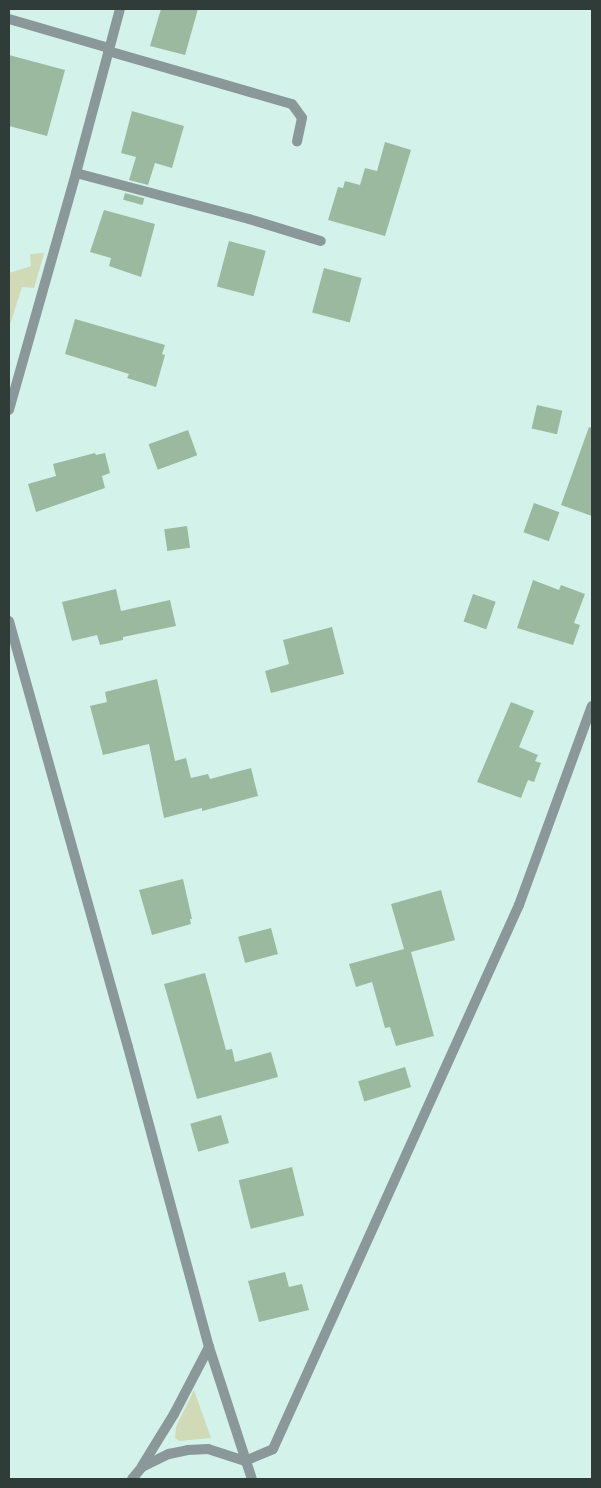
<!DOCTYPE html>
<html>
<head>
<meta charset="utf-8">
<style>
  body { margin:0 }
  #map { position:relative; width:601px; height:1488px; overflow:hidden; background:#d3f3ea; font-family:"Roboto Condensed",sans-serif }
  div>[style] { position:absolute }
  .green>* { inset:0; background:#d1dab7 }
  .building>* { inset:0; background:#9bb99e; transform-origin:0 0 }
  .service>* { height:10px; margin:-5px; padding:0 5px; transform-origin:5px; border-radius:5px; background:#8b989a }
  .minor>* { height:10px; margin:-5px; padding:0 5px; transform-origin:5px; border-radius:5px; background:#8b989a }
  .tertiary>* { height:10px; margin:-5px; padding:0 5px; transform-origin:5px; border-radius:5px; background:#8b989a }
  span { translate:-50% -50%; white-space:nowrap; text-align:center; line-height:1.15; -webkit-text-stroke:4.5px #e5fff7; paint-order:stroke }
  .frame { position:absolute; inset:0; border:10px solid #2f3c38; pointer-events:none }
</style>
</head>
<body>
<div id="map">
  <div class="green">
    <div style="clip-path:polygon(44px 253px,34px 288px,22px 287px,9px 328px,9px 273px,31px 266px,30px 254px)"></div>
    <div style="clip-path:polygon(194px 1390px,211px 1438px,179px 1441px,175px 1438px,176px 1427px)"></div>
  </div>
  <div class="building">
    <div style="clip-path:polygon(161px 9px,198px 9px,185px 55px,150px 46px)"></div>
    <div style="clip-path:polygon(9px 55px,65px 70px,47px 136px,9px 126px)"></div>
    <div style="clip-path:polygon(132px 111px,184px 126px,172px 168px,155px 163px,148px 185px,129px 180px,136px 157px,121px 153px)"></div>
    <div style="clip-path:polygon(385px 142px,411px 150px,385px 236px,328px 220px,338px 187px,343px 188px,345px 181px,360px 185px,365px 168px,377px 171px)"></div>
    <div style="left:125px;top:193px;width:20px;height:7px;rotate:15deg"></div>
    <div style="clip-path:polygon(104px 210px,155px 224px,141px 277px,109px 266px,111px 258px,90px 252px)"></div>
    <div style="left:229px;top:241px;width:38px;height:47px;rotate:15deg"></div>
    <div style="left:324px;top:268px;width:39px;height:46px;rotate:15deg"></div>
    <div style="clip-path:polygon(75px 319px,165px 345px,162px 354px,165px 355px,156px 387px,127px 378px,129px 374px,65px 354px)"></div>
    <div style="left:537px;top:405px;width:26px;height:24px;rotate:13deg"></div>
    <div style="clip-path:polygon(589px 427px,592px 428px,592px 516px,561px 505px)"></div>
    <div style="left:188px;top:430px;width:27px;height:42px;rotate:70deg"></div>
    <div style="clip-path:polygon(95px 453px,96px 455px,105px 453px,110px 473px,102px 476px,105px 488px,36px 512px,28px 484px,56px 476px,53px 464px)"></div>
    <div style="left:534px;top:503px;width:27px;height:31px;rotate:20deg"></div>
    <div style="left:187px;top:526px;width:22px;height:23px;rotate:82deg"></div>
    <div style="clip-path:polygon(533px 580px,559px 590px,561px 585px,585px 594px,574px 623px,580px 625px,573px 645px,517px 628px)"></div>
    <div style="clip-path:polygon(116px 589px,121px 611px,170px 600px,176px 626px,123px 637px,123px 640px,100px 645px,97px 635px,72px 641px,62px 602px)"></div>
    <div style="left:473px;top:594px;width:24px;height:29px;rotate:19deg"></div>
    <div style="clip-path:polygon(332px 627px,344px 674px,271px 693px,265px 671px,289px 664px,283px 640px)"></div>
    <div style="clip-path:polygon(157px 679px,175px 761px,186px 758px,191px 778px,208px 774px,210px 779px,251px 768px,258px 796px,202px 811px,202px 808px,164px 818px,149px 744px,103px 755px,90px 706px,107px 702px,105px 692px)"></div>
    <div style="clip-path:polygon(511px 702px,534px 711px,519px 747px,538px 755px,535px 761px,541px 763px,534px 782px,528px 780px,521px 798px,477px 782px)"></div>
    <div style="clip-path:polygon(183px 879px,192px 919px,190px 919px,191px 924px,152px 935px,139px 890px)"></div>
    <div style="clip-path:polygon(441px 890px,455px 940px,411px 952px,434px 1036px,396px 1046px,390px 1027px,385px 1028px,372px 982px,356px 987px,349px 964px,404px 949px,391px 904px)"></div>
    <div style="left:271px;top:928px;width:27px;height:34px;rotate:75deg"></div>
    <div style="clip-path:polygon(205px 973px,226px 1050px,232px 1049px,235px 1062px,271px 1052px,278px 1077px,197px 1099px,164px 984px)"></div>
    <div style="left:405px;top:1067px;width:21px;height:49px;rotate:73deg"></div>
    <div style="left:221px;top:1115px;width:29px;height:32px;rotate:74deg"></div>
    <div style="left:292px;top:1167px;width:50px;height:55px;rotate:76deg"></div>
    <div style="clip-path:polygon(285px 1272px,289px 1287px,302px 1284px,309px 1310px,259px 1322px,248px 1281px)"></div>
  </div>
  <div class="service">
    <div style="left:9px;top:19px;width:104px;rotate:16.2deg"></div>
    <div style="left:108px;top:51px;width:191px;rotate:16.1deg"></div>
    <div style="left:292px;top:104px;width:17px;rotate:54deg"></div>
    <div style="left:302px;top:118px;width:24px;rotate:102deg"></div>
    <div style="left:76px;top:173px;width:179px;rotate:14.9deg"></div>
    <div style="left:249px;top:219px;width:75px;rotate:17deg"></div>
  </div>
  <div class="minor">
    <div style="left:9px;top:410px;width:246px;rotate:-74.2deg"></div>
    <div style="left:76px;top:173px;width:170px;rotate:-75deg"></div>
    <div style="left:142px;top:1466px;width:61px;rotate:-58.4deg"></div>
    <div style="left:174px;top:1414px;width:76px;rotate:-62.4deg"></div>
    <div style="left:132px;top:1479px;width:16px;rotate:-50deg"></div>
    <div style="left:142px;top:1467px;width:30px;rotate:-26deg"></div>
    <div style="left:169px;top:1454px;width:19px;rotate:-12deg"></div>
    <div style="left:188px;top:1450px;width:20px;rotate:-3deg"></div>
    <div style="left:208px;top:1449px;width:39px;rotate:18deg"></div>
    <div style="left:245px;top:1461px;width:30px;rotate:-23deg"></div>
    <div style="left:273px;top:1449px;width:597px;rotate:-65.67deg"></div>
    <div style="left:519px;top:905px;width:212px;rotate:-69.9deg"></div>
  </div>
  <div class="tertiary">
    <div style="left:9px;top:621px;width:442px;rotate:74.4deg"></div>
    <div style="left:128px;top:1047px;width:311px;rotate:74.9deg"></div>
    <div style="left:209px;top:1347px;width:139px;rotate:72deg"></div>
  </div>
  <div class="frame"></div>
</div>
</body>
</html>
